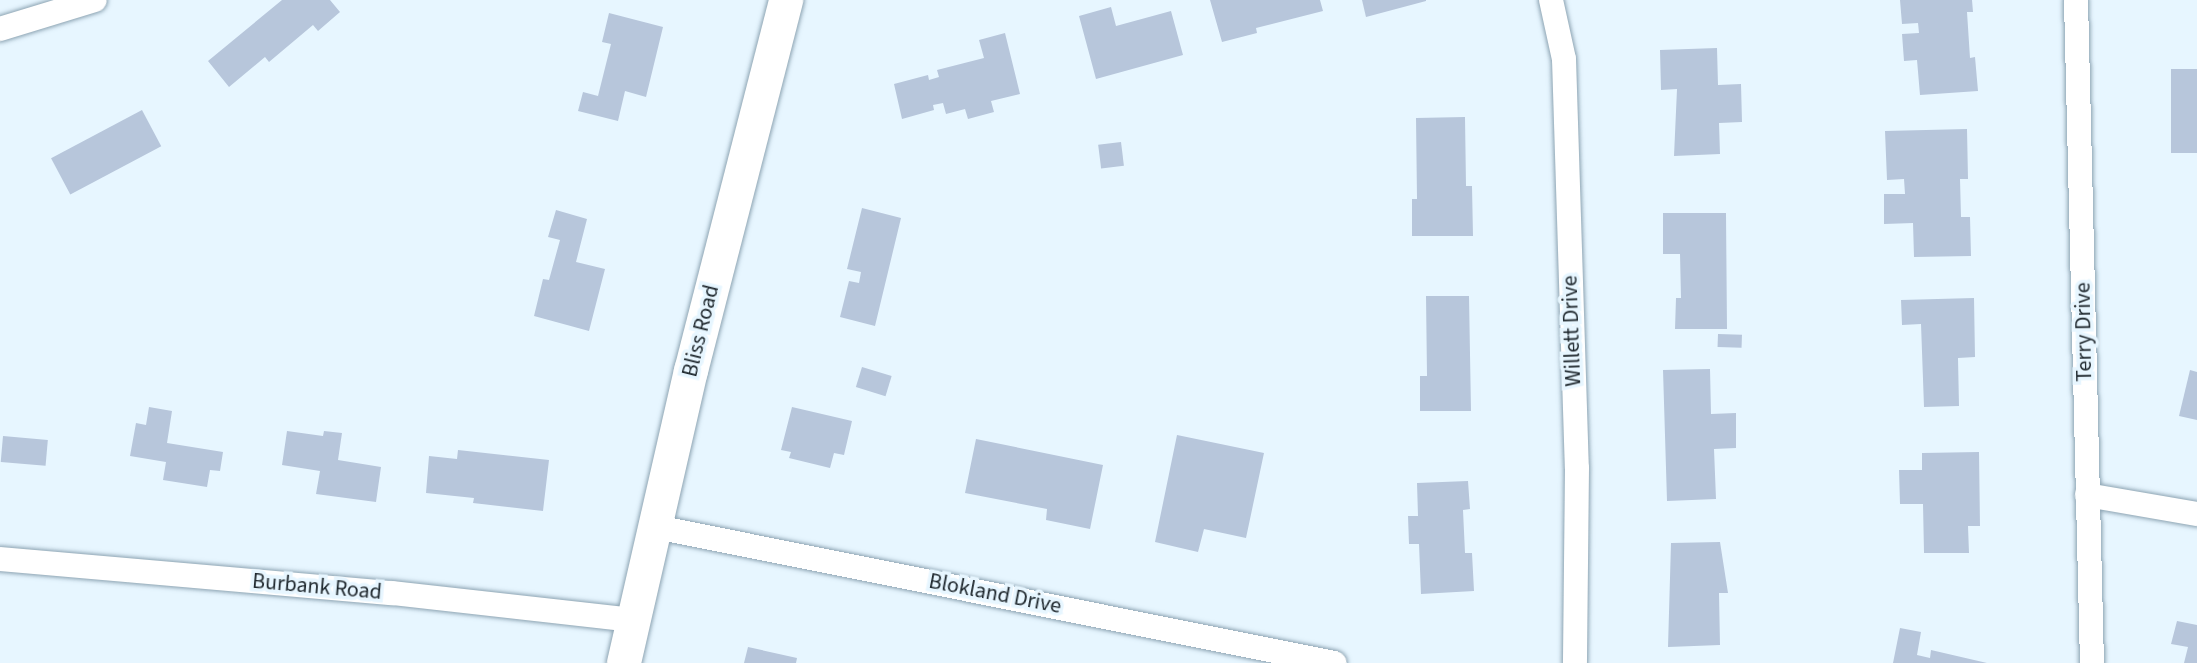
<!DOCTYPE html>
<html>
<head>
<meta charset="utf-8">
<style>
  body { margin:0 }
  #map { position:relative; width:2197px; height:663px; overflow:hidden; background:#e7f6ff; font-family:"Source Sans 3",sans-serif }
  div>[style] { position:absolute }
  .building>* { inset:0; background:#b7c6db; transform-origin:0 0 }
  .roads { filter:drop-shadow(0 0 2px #8da4b3) drop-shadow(0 0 2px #8da4b3) }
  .street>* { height:24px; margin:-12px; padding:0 12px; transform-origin:12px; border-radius:12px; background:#fff }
  .secondary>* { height:34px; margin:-17px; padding:0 17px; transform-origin:17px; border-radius:17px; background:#fff }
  span { translate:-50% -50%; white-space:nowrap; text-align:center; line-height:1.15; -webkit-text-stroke:7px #e7f6ff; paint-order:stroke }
  .street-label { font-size:22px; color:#1d262c }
</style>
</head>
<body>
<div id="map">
  <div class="building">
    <div style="clip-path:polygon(282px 0,330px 0,340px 12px,318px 31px,313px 25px,269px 62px,265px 57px,229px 87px,208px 61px)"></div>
    <div style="clip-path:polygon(1210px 0,1320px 0,1323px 11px,1256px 28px,1257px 33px,1222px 42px)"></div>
    <div style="clip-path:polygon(1362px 0,1426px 0,1426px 1px,1366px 17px)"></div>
    <div style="clip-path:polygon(1900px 0,1972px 0,1973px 12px,1967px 12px,1970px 58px,1975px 57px,1978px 91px,1920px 95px,1917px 60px,1904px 61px,1902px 34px,1919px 33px,1918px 23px,1902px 24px)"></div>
    <div style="clip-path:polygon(1111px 7px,1116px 26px,1171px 11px,1183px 55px,1096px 79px,1079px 16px)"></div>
    <div style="clip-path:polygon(609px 13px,663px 27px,646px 97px,625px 91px,618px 121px,578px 111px,583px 92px,598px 96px,611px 44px,602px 42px)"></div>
    <div style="clip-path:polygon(1005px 33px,1020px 94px,991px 101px,994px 112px,968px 119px,965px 109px,946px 114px,943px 103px,933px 105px,934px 110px,902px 119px,894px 84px,928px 75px,929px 80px,939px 77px,937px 70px,984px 58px,979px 40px)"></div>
    <div style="clip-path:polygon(1717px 48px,1718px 85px,1741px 84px,1742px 122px,1719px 123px,1720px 154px,1674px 156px,1677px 89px,1661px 90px,1660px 50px)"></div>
    <div style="left:2171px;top:69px;width:26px;height:84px"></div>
    <div style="left:142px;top:110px;width:41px;height:103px;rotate:62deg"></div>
    <div style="clip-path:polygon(1465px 117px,1466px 186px,1472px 186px,1473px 236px,1412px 236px,1412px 199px,1417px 199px,1416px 118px)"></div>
    <div style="clip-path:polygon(1967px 129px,1968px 179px,1960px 179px,1961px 217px,1970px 217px,1971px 256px,1914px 257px,1913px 223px,1884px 224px,1884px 194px,1905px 194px,1904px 179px,1887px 180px,1885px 131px)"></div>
    <div style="left:1121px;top:142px;width:24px;height:23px;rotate:83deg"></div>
    <div style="clip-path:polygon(862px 208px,901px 218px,875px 326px,840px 317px,849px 281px,859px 283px,861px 272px,847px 269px)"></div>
    <div style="clip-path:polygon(556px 210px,587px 219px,576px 262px,605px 269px,589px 331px,534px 316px,543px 279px,549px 280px,560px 240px,548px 237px)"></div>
    <div style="clip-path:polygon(1663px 213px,1726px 213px,1727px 329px,1675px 329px,1676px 298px,1681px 298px,1680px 254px,1663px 254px)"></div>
    <div style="clip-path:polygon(1426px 296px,1469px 296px,1471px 411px,1420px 411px,1420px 376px,1427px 376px)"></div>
    <div style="clip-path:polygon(1974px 298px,1975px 357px,1958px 358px,1959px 406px,1924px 407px,1921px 324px,1902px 325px,1901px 300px)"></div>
    <div style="left:1718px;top:334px;width:24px;height:13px;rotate:2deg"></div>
    <div style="left:862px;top:367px;width:31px;height:21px;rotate:17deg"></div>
    <div style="clip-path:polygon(1710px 369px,1711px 414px,1736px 413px,1736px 448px,1714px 449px,1716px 499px,1667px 501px,1663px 370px)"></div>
    <div style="clip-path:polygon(2190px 370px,2197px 372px,2197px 420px,2179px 416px)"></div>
    <div style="clip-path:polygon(149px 407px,172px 411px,167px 443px,223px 452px,220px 471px,210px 470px,207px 487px,163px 480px,166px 462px,130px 456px,136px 423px,146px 425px)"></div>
    <div style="clip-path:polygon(792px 407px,852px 421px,844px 455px,834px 453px,830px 468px,789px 458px,791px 452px,781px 450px)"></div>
    <div style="clip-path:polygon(287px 431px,323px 436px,324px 431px,342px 433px,338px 460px,381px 467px,376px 502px,316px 494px,320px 471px,282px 465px)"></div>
    <div style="clip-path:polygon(1177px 435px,1264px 453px,1246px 538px,1204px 529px,1198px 552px,1155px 542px)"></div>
    <div style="left:3px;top:436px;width:45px;height:26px;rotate:5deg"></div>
    <div style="clip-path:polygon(976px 439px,1103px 465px,1090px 529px,1046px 520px,1047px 509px,965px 493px)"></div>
    <div style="clip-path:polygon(458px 450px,549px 460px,543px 511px,473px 503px,474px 498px,426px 493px,429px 456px,457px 459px)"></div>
    <div style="clip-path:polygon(1979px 452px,1980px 526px,1968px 526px,1969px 553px,1924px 553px,1923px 504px,1900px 504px,1899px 470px,1922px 470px,1922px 453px)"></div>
    <div style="clip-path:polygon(1468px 481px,1470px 509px,1463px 510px,1465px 553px,1472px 553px,1474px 591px,1421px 594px,1419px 544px,1409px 544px,1408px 516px,1418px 516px,1417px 483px)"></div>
    <div style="clip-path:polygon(1720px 542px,1728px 593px,1719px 593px,1720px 645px,1668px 647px,1671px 543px)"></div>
    <div style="clip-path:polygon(2177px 621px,2197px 625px,2197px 663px,2184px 663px,2188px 647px,2171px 644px)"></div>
    <div style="clip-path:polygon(1900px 628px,1921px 632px,1917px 655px,1930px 658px,1931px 650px,1987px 663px,1893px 663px)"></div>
    <div style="clip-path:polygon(748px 647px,797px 658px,796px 663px,744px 663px)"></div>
  </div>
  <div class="roads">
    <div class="street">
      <div style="left:1551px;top:0;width:60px;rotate:77.6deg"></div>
      <div style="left:1564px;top:59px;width:409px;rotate:88.2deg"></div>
      <div style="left:1577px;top:468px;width:195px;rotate:90.6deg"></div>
      <div style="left:2076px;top:0;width:663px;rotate:88.62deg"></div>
      <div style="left:0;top:29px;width:99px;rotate:-17deg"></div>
      <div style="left:2087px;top:495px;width:112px;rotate:9.8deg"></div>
      <div style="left:656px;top:527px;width:692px;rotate:11.34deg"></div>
      <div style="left:0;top:559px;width:393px;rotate:5deg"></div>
      <div style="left:392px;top:593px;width:244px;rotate:6.4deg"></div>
    </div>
    <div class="secondary">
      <div style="left:624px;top:663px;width:300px;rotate:-77.1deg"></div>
      <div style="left:691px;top:371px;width:383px;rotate:-75.6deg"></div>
    </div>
  </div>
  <div class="street-label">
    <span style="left:701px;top:331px;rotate:-76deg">Bliss Road</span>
    <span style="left:1572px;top:331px;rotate:-92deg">Willett Drive</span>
    <span style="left:2084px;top:332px;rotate:-91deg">Terry Drive</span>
    <span style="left:317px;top:587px;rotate:5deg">Burbank Road</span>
    <span style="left:995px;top:594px;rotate:11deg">Blokland Drive</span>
  </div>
</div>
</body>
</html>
